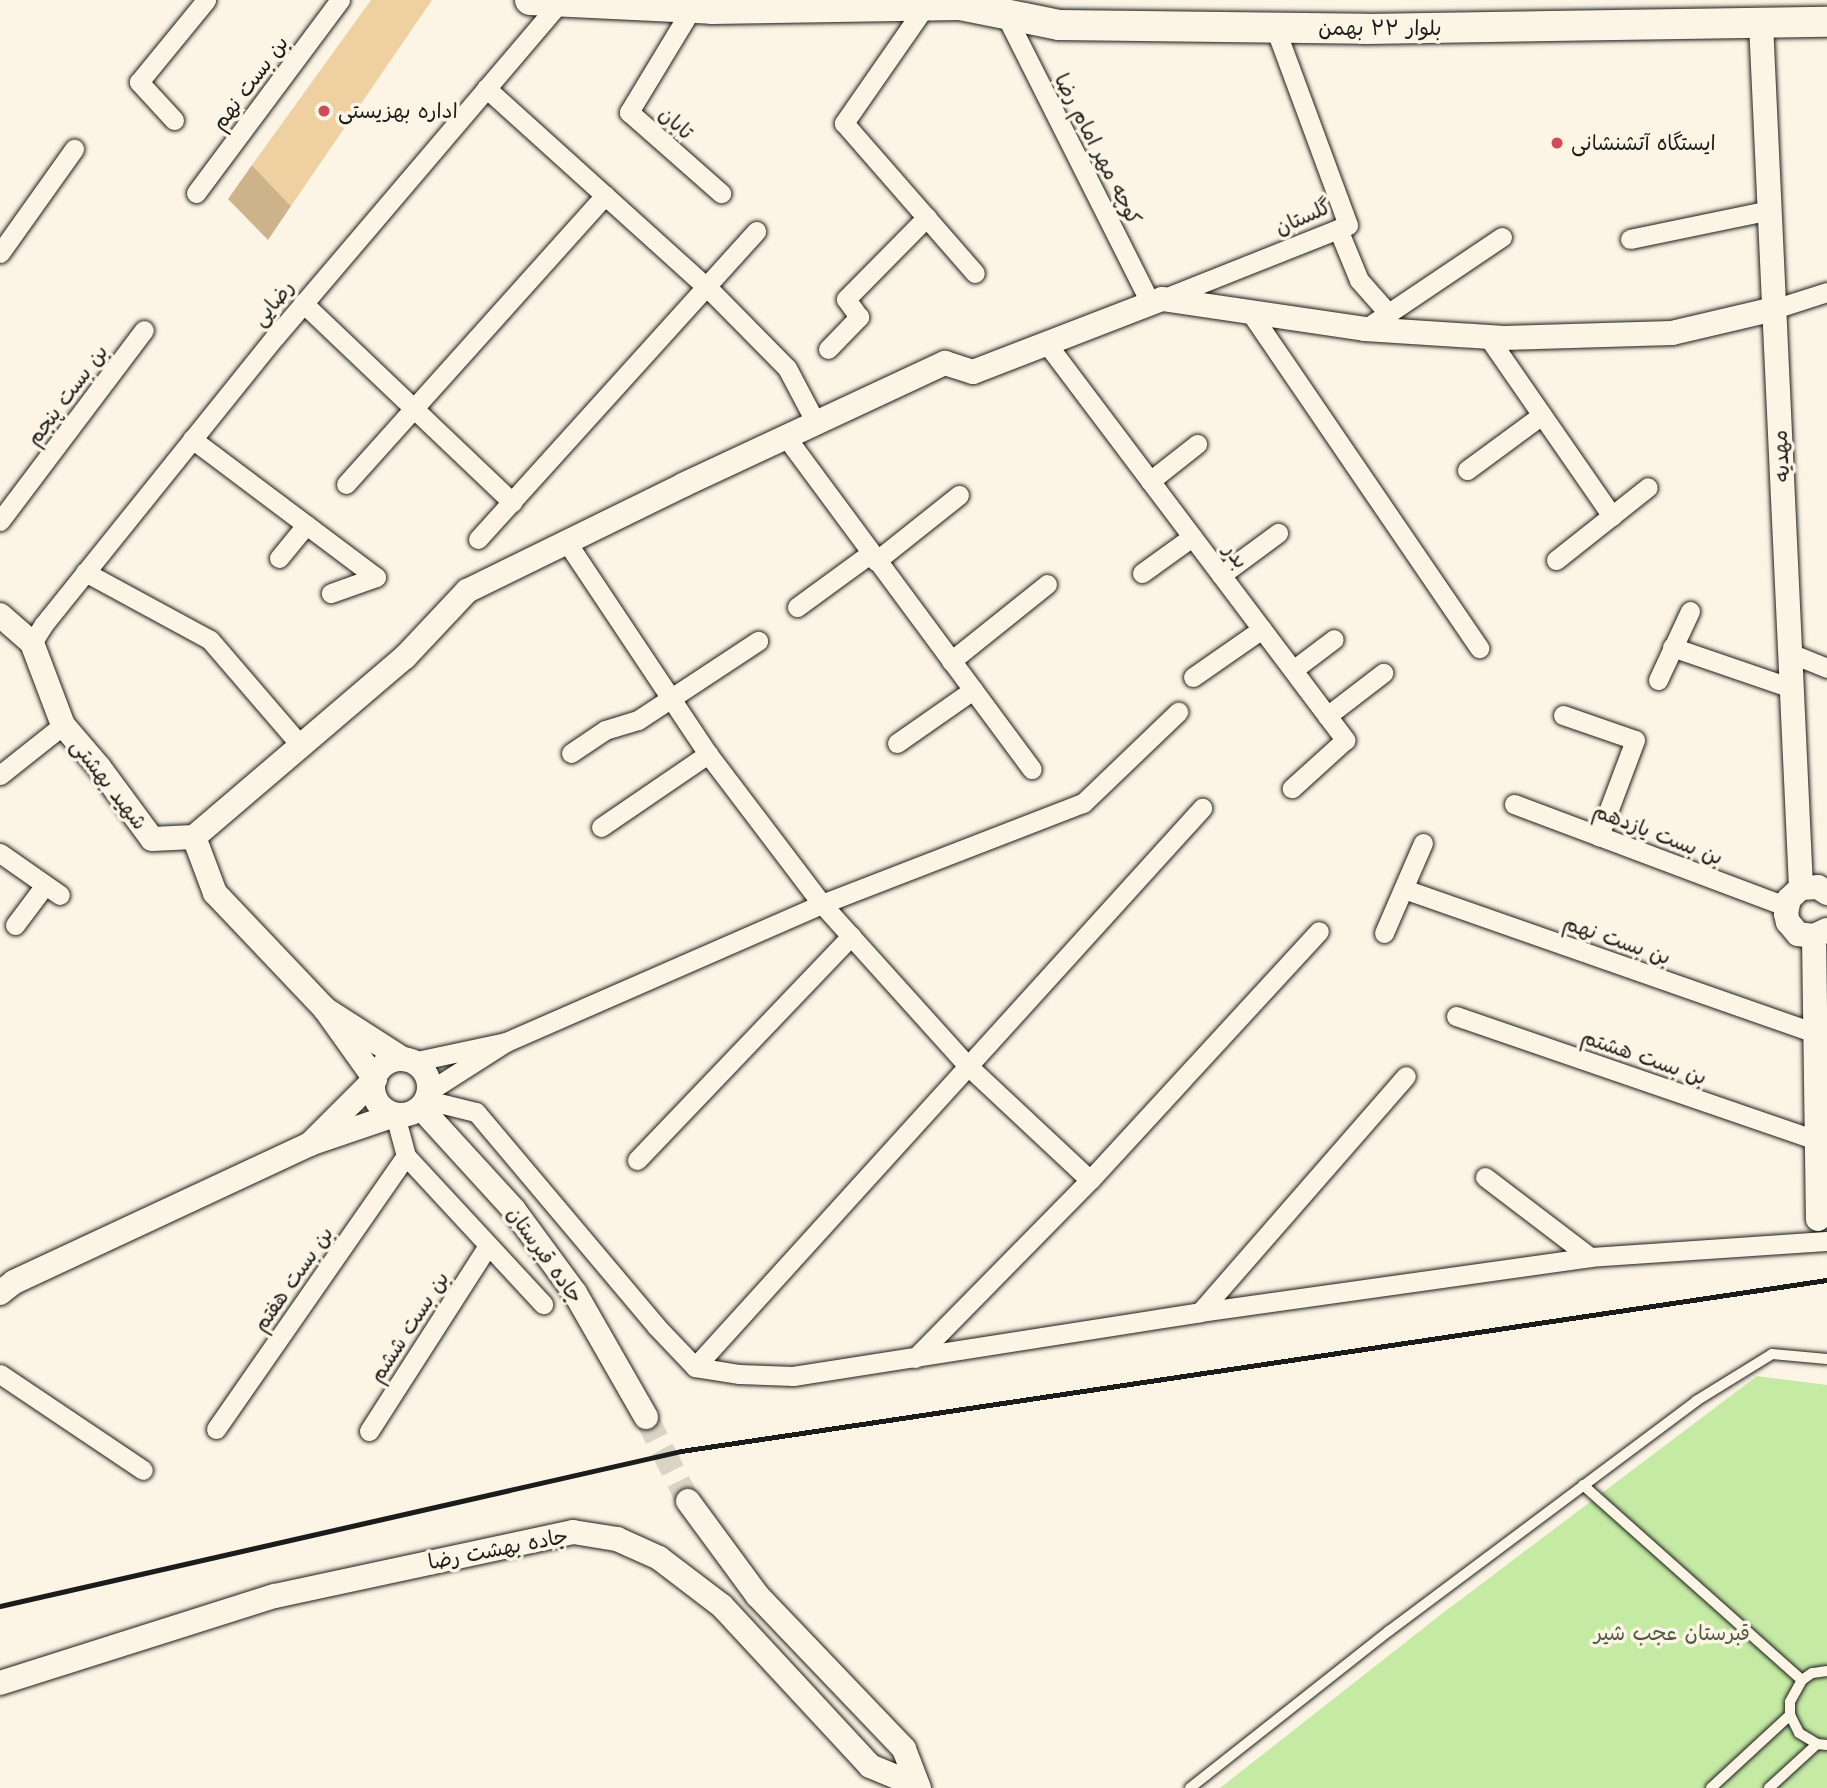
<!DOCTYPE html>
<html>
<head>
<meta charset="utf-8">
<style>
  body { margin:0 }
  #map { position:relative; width:1827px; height:1788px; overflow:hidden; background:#fcf5e5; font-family:"Shantell Sans","Playpen Sans Arabic",sans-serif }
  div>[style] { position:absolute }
  .green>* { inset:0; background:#c5eaa4 }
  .tertiary-tunnel>* { height:24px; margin-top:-12px; transform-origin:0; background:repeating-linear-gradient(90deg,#dad4c7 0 24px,transparent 0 36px) }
  .roads { filter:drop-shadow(0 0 2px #1c1c1c) drop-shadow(0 0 2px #1c1c1c) }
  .service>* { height:10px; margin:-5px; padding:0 5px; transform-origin:5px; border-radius:5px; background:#fcf5e5 }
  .minor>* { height:19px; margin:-9.5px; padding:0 9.5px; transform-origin:9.5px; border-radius:9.5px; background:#fcf5e5 }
  .tertiary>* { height:24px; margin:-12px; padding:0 12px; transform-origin:12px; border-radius:12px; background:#fcf5e5 }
  .tertiary>.ring { margin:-12px; padding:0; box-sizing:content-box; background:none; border:24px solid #fcf5e5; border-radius:50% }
  .primary>* { height:30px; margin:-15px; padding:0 15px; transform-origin:15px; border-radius:15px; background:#fcf5e5 }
  .rail>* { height:5px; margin:-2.5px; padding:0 2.5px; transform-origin:2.5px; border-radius:2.5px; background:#1c1c1c }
  .wall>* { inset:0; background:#cdb38a }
  .building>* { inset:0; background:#eed0a1 }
  .dots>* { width:19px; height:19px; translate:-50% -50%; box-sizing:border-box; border:4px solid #fcf5e5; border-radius:50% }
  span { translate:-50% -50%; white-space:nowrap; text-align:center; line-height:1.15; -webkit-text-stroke:7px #fcf5e5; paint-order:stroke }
  .street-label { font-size:21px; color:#1c1c1c }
  .poi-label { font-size:21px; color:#1c1c1c }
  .left { translate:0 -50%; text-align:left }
  .park-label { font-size:21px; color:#4f5a45 }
</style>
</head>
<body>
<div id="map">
  <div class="green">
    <div style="clip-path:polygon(1757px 1376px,1827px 1385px,1827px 1788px,1220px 1788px,1439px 1616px)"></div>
  </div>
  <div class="tertiary-tunnel">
    <div style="left:646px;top:1417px;width:94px;rotate:63.4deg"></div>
  </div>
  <div class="roads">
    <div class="service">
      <div style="left:1583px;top:1485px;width:293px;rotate:41.7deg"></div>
      <div style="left:1827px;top:1671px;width:15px;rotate:172deg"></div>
      <div style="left:1812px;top:1673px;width:12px;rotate:145deg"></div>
      <div style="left:1802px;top:1680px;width:25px;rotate:119deg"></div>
      <div style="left:1790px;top:1702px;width:13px;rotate:90deg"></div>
      <div style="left:1790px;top:1715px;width:20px;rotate:63deg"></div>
      <div style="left:1799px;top:1733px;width:21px;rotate:31deg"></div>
      <div style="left:1817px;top:1744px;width:10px;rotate:6deg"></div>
      <div style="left:1190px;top:1788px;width:253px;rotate:-38.3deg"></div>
      <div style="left:1389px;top:1631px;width:384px;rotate:-36.8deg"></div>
      <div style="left:1696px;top:1401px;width:89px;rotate:-31.7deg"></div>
      <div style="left:1772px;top:1354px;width:55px;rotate:5.2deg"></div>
      <div style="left:1711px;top:1788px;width:108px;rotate:-42.7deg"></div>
      <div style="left:1769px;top:1788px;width:65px;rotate:-42.5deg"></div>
    </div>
    <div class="minor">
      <div style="left:926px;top:5px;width:144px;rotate:124.8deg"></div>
      <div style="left:844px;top:123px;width:199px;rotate:48.9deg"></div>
      <div style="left:692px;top:8px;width:122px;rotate:121.2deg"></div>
      <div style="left:629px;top:112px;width:123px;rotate:41.4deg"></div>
      <div style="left:1005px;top:14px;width:325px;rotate:63.3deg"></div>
      <div style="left:486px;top:88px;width:307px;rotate:42.1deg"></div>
      <div style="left:714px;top:294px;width:104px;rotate:45.4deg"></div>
      <div style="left:787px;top:368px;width:62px;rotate:62.2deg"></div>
      <div style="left:174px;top:120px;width:52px;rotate:-132.6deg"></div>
      <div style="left:139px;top:82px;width:106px;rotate:-50.7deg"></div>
      <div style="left:196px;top:193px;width:241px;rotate:-53.3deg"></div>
      <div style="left:1338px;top:229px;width:55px;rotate:67.6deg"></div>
      <div style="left:1359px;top:280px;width:45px;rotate:48.6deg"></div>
      <div style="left:1630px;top:239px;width:143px;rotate:-11.7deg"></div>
      <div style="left:0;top:253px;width:128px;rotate:-54.6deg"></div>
      <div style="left:1162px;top:299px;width:200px;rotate:-21.7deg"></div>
      <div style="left:1348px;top:225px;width:210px;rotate:-110.3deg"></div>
      <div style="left:303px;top:303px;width:289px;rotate:43.6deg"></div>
      <div style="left:1774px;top:309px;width:56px;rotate:-17.8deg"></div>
      <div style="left:1250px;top:312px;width:407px;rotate:55.7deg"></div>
      <div style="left:1365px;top:329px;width:165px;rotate:-33.9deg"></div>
      <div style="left:1488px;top:337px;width:218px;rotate:55.3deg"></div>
      <div style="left:1047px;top:344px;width:496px;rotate:53deg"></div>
      <div style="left:1345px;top:740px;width:72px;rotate:137.8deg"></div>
      <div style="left:828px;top:349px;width:45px;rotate:-45.9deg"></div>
      <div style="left:859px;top:317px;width:22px;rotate:-126deg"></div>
      <div style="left:846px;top:299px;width:115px;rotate:-45.4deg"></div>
      <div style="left:786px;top:437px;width:413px;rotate:53.5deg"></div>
      <div style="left:192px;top:439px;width:230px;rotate:36.9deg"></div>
      <div style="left:376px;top:577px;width:48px;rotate:160.4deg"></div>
      <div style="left:1467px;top:470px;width:93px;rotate:-36.3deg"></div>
      <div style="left:1150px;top:481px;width:60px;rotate:-38.2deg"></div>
      <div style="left:346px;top:484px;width:388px;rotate:-48.1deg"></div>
      <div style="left:0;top:521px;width:239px;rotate:-53deg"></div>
      <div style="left:478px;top:539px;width:415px;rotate:-47.9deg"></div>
      <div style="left:568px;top:544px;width:252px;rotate:56.3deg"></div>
      <div style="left:708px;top:754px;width:188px;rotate:52.8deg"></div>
      <div style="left:822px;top:904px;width:217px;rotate:48deg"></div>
      <div style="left:967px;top:1065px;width:168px;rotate:43.1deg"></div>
      <div style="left:279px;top:558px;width:43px;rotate:-50.7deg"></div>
      <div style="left:1556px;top:560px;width:117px;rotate:-38.4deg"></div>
      <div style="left:876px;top:561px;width:106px;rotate:-38.5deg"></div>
      <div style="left:85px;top:572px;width:142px;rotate:28.5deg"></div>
      <div style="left:210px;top:640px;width:141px;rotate:49.3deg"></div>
      <div style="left:1142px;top:573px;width:62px;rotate:-35.8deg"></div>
      <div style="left:1221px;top:575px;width:71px;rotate:-36.4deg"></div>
      <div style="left:797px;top:607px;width:92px;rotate:-36.1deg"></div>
      <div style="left:32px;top:643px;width:22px;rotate:-58deg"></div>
      <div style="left:44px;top:624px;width:368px;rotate:-51.2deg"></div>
      <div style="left:275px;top:337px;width:440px;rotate:-49.6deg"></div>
      <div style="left:1672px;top:647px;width:127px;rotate:18.9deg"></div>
      <div style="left:1790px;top:653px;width:40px;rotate:22deg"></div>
      <div style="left:951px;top:661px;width:123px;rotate:-38.7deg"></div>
      <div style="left:1293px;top:670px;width:51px;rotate:-37.1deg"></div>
      <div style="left:1193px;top:677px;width:84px;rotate:-34.8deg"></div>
      <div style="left:1658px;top:680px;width:76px;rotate:-65.1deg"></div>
      <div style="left:1563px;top:715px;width:76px;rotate:19.1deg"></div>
      <div style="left:1635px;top:740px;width:103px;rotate:110.6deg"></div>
      <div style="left:1327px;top:716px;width:71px;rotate:-37.5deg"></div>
      <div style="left:897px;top:743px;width:93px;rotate:-34.9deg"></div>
      <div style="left:571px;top:753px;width:41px;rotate:-34.1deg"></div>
      <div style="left:605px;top:730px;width:34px;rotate:-17deg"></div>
      <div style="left:638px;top:720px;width:144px;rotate:-33.4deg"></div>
      <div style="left:0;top:775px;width:80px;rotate:-38.4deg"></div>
      <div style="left:1514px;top:804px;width:290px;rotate:20.6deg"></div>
      <div style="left:601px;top:827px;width:130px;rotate:-34.3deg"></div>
      <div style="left:0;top:853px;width:73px;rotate:35deg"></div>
      <div style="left:1404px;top:889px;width:435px;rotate:19.3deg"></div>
      <div style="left:15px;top:925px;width:50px;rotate:-53.1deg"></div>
      <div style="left:1384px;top:933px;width:98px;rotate:-66.6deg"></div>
      <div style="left:1456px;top:1016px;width:382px;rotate:19deg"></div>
      <div style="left:506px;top:1042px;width:345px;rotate:-23.6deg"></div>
      <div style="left:822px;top:904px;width:280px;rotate:-21.2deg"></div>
      <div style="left:1083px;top:803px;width:132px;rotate:-43.8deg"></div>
      <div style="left:412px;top:1062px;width:96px;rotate:-12deg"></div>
      <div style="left:506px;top:1042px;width:91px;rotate:147.5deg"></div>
      <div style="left:427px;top:1100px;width:50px;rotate:13.8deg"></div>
      <div style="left:476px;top:1112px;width:280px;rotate:49.9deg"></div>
      <div style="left:656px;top:1326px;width:57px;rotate:46.4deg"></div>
      <div style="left:695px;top:1367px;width:45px;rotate:9deg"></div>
      <div style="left:739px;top:1374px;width:54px;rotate:2.1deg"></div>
      <div style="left:793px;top:1376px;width:412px;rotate:-8.9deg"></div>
      <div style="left:1200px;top:1312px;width:394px;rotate:-8deg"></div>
      <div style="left:1590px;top:1257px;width:238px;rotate:-3.9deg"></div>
      <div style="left:395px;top:1115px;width:42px;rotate:75deg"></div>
      <div style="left:406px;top:1156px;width:202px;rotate:47.2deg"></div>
      <div style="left:637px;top:1160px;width:310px;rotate:-46.3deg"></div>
      <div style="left:1485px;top:1177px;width:132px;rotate:37.3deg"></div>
      <div style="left:1200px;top:1312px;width:313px;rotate:-48.9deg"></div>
      <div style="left:915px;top:1358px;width:250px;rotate:-45.5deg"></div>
      <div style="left:1090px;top:1180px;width:338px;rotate:-47.4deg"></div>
      <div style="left:695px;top:1367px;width:755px;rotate:-47.79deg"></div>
      <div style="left:0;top:1374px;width:172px;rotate:33.9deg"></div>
      <div style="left:216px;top:1429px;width:333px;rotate:-55.2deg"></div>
      <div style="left:369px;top:1431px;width:219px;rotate:-57.3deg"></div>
    </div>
    <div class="tertiary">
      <div style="left:1761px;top:23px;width:866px;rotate:87.35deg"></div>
      <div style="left:0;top:615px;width:43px;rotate:41.2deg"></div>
      <div style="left:32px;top:643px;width:88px;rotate:69.3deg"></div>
      <div style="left:63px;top:725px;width:55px;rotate:49.4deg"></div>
      <div style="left:99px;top:767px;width:89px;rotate:53.6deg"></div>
      <div style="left:152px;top:839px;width:42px;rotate:-2.7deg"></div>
      <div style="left:194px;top:837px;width:60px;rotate:69.4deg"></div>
      <div style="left:215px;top:893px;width:160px;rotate:46.5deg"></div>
      <div style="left:194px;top:837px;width:277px;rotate:-40.5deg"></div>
      <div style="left:405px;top:657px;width:91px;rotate:-46.8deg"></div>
      <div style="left:467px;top:591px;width:241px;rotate:-26.1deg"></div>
      <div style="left:683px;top:485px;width:289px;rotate:-25deg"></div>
      <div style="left:945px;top:363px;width:29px;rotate:18deg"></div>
      <div style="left:973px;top:372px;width:203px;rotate:-21.1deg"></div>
      <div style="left:1162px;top:299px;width:205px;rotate:8.4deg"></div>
      <div style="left:1365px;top:329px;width:139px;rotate:3.7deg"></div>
      <div style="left:1504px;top:338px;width:168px;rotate:-1.7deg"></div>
      <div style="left:1672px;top:333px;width:105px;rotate:-13.2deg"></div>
      <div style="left:1827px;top:930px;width:14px;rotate:155deg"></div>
      <div style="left:1814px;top:936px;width:16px;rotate:-173deg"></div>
      <div style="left:1798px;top:934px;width:16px;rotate:-130deg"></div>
      <div style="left:1788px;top:922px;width:8px;rotate:-104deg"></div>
      <div style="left:1786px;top:914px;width:15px;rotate:-79deg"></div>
      <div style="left:1789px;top:899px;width:16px;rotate:-43deg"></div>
      <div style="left:1801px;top:888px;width:17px;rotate:-3deg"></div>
      <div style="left:1818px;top:887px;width:11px;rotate:34deg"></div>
      <div style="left:1814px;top:936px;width:283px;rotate:89.2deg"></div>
      <div class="ring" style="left:373px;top:1059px;width:32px;height:32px"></div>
      <div style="left:421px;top:1108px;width:138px;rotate:47.6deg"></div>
      <div style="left:514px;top:1210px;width:103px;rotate:53.7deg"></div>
      <div style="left:575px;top:1293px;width:143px;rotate:60.2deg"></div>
      <div style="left:395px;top:1115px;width:90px;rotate:161.2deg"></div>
      <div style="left:310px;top:1144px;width:92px;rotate:-45deg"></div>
      <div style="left:375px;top:1079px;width:86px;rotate:-125.5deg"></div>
      <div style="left:325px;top:1009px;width:93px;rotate:32.7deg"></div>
      <div style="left:0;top:1293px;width:18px;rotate:-38deg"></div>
      <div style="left:14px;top:1282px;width:327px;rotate:-25deg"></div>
      <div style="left:688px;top:1501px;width:117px;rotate:53.7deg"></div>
      <div style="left:757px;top:1595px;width:213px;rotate:46.3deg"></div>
      <div style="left:904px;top:1749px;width:42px;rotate:69deg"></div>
      <div style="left:0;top:1683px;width:288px;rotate:-17.6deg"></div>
      <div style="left:275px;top:1596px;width:305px;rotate:-12.1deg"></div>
      <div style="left:573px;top:1532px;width:45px;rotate:9deg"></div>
      <div style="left:617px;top:1539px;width:46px;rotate:24.3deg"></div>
      <div style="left:659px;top:1558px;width:79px;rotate:37.3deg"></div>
      <div style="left:722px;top:1606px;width:218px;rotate:47.2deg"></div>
      <div style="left:870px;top:1766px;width:52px;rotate:22.6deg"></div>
    </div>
    <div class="primary">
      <div style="left:530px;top:0;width:182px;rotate:2.8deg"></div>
      <div style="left:712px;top:9px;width:248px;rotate:-0.9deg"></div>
      <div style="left:960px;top:5px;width:17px;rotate:-13deg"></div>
      <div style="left:960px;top:5px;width:101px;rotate:11.4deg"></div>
      <div style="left:1059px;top:25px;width:307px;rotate:0.7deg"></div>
      <div style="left:1366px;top:29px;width:461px;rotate:-0.9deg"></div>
    </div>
  </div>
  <div class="rail">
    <div style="left:0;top:1606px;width:698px;rotate:-12.82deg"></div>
    <div style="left:681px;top:1451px;width:1159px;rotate:-8.49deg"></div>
  </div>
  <div class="wall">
    <div style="clip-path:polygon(252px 165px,291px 206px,268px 240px,228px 199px)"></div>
  </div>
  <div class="building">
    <div style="clip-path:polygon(371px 0,432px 0,291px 206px,252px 165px)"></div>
  </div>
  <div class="dots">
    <div style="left:324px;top:111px;background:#d1495b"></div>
    <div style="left:1557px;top:143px;background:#d1495b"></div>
  </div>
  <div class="street-label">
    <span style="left:1380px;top:28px">بلوار ۲۲ بهمن</span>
    <span style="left:250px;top:83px;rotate:-53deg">بن بست نهم</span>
    <span style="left:676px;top:123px;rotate:41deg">تابان</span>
    <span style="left:1098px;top:149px;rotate:63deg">کوچه مهر امام رضا</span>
    <span style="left:1303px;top:217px;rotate:-24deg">گلستان</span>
    <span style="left:273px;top:303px;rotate:-50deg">رضایی</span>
    <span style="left:67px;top:395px;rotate:-53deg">بن بست پنجم</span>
    <span style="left:1781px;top:456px;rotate:-93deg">مهدیه</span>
    <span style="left:1236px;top:556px;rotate:53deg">بدر</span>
    <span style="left:109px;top:784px;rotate:52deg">شهید بهشتی</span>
    <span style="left:1658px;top:834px;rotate:21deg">بن بست یازدهم</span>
    <span style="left:1617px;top:940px;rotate:19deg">بن بست نهم</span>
    <span style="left:1644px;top:1057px;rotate:19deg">بن بست هشتم</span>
    <span style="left:545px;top:1255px;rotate:54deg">جاده قبرستان</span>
    <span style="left:293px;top:1279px;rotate:-55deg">بن بست هفتم</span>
    <span style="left:409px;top:1327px;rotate:-57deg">بن بست ششم</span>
    <span style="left:498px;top:1549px;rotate:-11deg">جاده بهشت رضا</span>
  </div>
  <div class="poi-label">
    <span class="left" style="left:338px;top:111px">اداره بهزیستی</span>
    <span class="left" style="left:1571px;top:143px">ایستگاه آتشنشانی</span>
  </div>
  <div class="park-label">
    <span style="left:1672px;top:1633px">قبرستان عجب شیر</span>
  </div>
</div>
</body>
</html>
